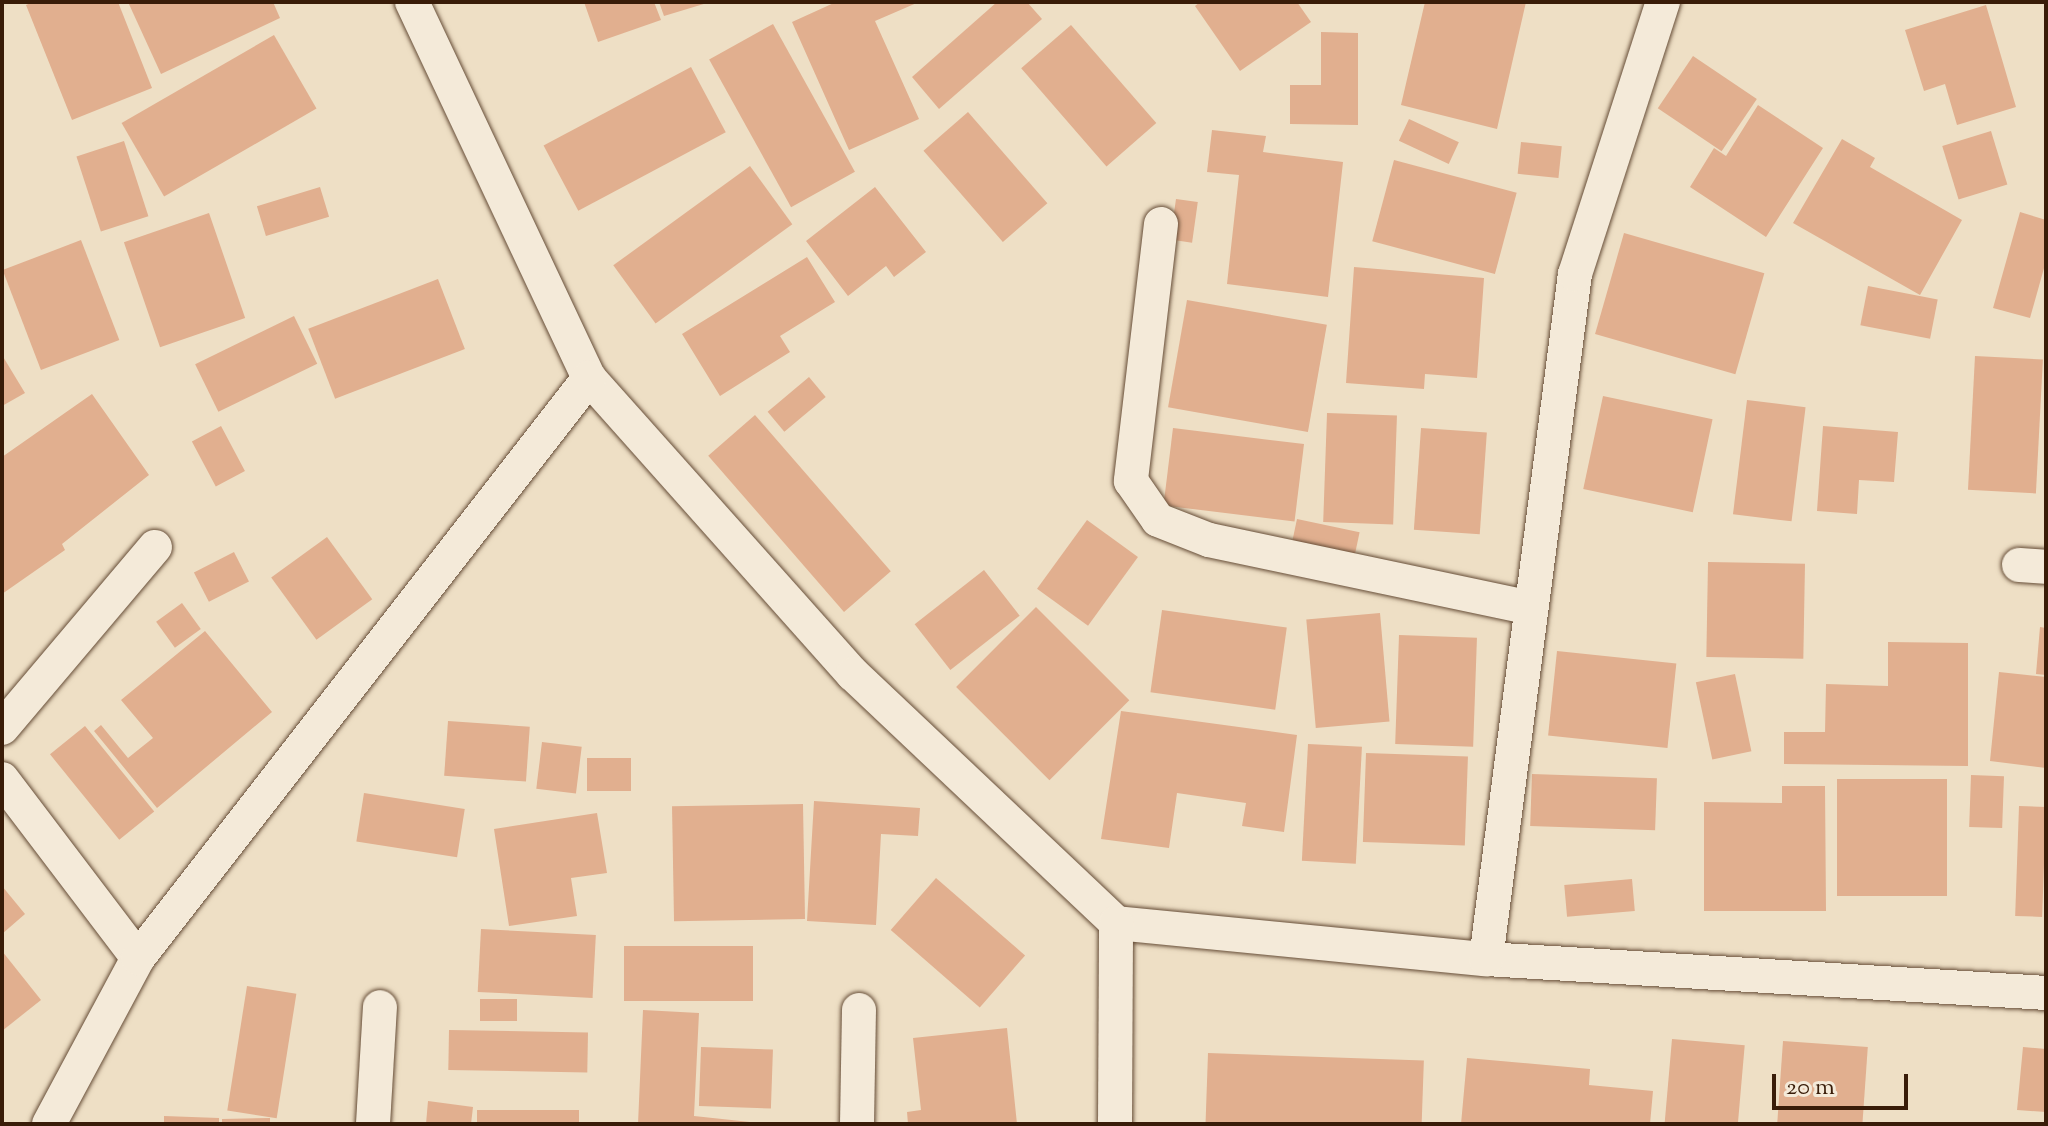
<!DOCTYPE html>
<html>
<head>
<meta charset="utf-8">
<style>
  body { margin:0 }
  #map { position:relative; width:2048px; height:1126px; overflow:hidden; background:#eedfc5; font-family:"Sorts Mill Goudy",serif }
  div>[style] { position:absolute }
  .building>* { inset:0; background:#e1af8f; transform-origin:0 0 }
  .roads { filter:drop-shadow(0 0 2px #664d37) drop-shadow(0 0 2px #664d37) }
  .minor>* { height:34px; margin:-17px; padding:0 17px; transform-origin:17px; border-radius:17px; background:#f4ead9 }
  span { translate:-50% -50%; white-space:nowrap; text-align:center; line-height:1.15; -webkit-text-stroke:8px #f4ead9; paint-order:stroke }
  .frame { position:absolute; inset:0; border:4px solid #391c08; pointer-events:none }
  .scale { position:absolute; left:1772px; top:1074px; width:136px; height:36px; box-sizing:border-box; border:4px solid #391c08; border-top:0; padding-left:10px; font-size:24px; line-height:28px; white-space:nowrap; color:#391c08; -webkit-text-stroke:6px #f4ead9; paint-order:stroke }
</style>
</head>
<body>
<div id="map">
  <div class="building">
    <div style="clip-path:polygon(33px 2px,118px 2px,152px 88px,72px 120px,26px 5px)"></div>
    <div style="clip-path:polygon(128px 2px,273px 2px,280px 18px,161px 74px)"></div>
    <div style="clip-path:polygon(584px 2px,654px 2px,661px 20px,598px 42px)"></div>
    <div style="clip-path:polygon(659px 2px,707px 2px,707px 3px,664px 16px)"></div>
    <div style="clip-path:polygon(836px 2px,919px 2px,875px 21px,919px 119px,849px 150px,792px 22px)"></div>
    <div style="clip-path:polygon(997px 2px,1027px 2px,1042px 19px,939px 109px,912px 77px)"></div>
    <div style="clip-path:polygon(1200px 2px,1297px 2px,1311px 22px,1240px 71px,1195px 6px)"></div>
    <div style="clip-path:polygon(1425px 2px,1526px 2px,1497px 129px,1401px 105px)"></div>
    <div style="clip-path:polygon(1986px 5px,2016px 107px,1957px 125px,1945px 84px,1924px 91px,1905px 30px)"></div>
    <div style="left:773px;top:24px;width:169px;height:73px;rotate:61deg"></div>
    <div style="left:1071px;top:25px;width:130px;height:66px;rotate:49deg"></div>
    <div style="clip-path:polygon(1321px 32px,1358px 33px,1358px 125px,1290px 124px,1290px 85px,1321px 85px)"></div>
    <div style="left:274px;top:35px;width:85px;height:176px;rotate:60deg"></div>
    <div style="left:1693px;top:56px;width:77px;height:63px;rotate:34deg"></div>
    <div style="left:691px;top:67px;width:74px;height:167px;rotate:62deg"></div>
    <div style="clip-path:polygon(1758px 105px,1823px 148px,1766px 237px,1690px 187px,1714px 148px,1726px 156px)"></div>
    <div style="left:968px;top:112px;width:121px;height:59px;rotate:49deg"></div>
    <div style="left:1409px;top:119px;width:55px;height:24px;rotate:25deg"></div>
    <div style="clip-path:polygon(1212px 130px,1266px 136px,1263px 152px,1343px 162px,1328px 297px,1227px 284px,1239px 175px,1207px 172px)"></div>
    <div style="left:1991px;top:131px;width:56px;height:51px;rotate:73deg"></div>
    <div style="clip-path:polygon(1842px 139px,1875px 158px,1870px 167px,1962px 220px,1920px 295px,1793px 223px)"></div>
    <div style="left:124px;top:141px;width:79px;height:50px;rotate:72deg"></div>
    <div style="left:1521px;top:142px;width:41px;height:32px;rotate:6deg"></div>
    <div style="left:1394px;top:160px;width:127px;height:84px;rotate:15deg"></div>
    <div style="left:750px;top:166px;width:72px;height:169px;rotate:54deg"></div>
    <div style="left:320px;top:187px;width:31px;height:66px;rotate:73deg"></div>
    <div style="clip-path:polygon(875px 187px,926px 252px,894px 277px,886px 266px,848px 296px,806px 241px)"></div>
    <div style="left:1176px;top:199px;width:22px;height:41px;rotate:8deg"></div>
    <div style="clip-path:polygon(2020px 212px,2046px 220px,2046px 261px,2030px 318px,1993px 308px)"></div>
    <div style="left:209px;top:213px;width:111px;height:90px;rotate:71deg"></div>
    <div style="left:1624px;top:233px;width:146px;height:105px;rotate:16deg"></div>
    <div style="left:81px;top:240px;width:107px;height:84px;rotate:69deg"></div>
    <div style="clip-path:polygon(807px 257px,835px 302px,780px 336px,790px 352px,720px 396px,682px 334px)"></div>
    <div style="clip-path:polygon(1354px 267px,1484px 278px,1477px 378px,1425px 374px,1424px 389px,1346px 383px)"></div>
    <div style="left:438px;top:279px;width:75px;height:139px;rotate:69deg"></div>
    <div style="left:1868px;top:286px;width:71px;height:40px;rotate:11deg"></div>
    <div style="left:1187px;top:300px;width:142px;height:109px;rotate:10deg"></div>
    <div style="left:294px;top:316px;width:53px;height:110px;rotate:64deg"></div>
    <div style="clip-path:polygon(2px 355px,25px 393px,2px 406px)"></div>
    <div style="left:1975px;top:356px;width:68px;height:134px;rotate:3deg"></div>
    <div style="left:809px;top:377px;width:26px;height:54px;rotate:50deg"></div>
    <div style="clip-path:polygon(92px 394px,149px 475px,62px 544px,65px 550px,2px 594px,2px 457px)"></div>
    <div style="left:1603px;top:396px;width:112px;height:95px;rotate:12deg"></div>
    <div style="left:1747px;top:400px;width:59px;height:115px;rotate:7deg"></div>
    <div style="left:1327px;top:413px;width:70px;height:109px;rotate:2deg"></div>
    <div style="left:755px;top:415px;width:207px;height:62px;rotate:49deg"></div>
    <div style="left:221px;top:426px;width:51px;height:33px;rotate:62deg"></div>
    <div style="clip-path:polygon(1823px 426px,1898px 432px,1894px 482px,1859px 480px,1857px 514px,1817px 511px)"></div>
    <div style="left:1173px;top:428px;width:132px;height:78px;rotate:7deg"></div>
    <div style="left:1421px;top:428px;width:66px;height:102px;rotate:4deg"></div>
    <div style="left:1297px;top:519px;width:64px;height:36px;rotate:12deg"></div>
    <div style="left:1087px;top:520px;width:63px;height:85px;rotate:36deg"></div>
    <div style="left:327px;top:537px;width:77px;height:69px;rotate:54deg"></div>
    <div style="left:234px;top:552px;width:33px;height:45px;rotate:63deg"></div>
    <div style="left:1708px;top:562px;width:97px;height:95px;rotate:1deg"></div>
    <div style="left:984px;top:570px;width:58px;height:88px;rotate:52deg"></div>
    <div style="left:182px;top:603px;width:32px;height:32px;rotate:54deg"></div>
    <div style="left:1036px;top:607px;width:132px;height:113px;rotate:45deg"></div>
    <div style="left:1162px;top:610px;width:126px;height:83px;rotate:8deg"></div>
    <div style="left:1380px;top:613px;width:109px;height:74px;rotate:85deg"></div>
    <div style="clip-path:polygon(2040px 627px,2046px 628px,2046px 675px,2036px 674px)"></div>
    <div style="clip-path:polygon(205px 631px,272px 712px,157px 808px,94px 731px,101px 725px,128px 758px,153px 738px,121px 700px)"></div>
    <div style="left:1399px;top:635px;width:78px;height:109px;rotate:2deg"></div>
    <div style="clip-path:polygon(1888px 642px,1968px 643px,1968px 766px,1784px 764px,1784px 732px,1825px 732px,1826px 684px,1888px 686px)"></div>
    <div style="left:1557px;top:651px;width:120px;height:85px;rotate:6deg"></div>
    <div style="clip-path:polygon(1999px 672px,2046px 677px,2046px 768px,1990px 761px)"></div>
    <div style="left:1735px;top:674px;width:79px;height:40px;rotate:78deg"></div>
    <div style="clip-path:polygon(1121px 711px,1297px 735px,1284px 832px,1242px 826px,1246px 803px,1177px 793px,1169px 848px,1101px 839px)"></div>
    <div style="left:448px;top:721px;width:82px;height:55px;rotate:4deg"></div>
    <div style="left:85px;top:726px;width:110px;height:45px;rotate:51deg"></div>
    <div style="left:542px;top:742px;width:40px;height:47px;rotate:7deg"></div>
    <div style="left:1308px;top:744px;width:54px;height:117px;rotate:3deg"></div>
    <div style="left:1366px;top:753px;width:102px;height:89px;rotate:2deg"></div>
    <div style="left:587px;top:758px;width:44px;height:33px"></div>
    <div style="left:1532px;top:774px;width:125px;height:52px;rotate:2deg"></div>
    <div style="left:1971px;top:775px;width:33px;height:52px;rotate:2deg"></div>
    <div style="left:1837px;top:779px;width:110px;height:117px"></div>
    <div style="clip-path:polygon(1782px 786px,1825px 786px,1826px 911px,1704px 911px,1704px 802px,1782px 803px)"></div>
    <div style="left:364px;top:793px;width:102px;height:49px;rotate:9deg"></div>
    <div style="clip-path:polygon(814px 801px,920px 808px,918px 836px,881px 834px,876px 925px,807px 921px)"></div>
    <div style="left:803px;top:804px;width:115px;height:131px;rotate:89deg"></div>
    <div style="left:2019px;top:806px;width:27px;height:110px;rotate:2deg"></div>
    <div style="clip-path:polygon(597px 813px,607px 873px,571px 878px,577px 916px,509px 926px,494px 829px)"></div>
    <div style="left:936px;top:878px;width:118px;height:69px;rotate:41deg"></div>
    <div style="left:1632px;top:879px;width:32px;height:68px;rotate:85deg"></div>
    <div style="clip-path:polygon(2px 886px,25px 914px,2px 934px)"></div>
    <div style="left:481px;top:929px;width:115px;height:63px;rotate:3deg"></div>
    <div style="left:753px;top:946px;width:55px;height:129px;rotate:90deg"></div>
    <div style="clip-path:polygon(2px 951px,41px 1000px,2px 1031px)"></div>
    <div style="left:247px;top:986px;width:50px;height:126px;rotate:9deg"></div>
    <div style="left:480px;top:999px;width:37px;height:22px"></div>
    <div style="clip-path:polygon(643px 1010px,699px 1013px,694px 1116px,768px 1124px,638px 1124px)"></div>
    <div style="clip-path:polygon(1007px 1028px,1017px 1124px,908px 1124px,907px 1112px,921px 1110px,913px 1038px)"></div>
    <div style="left:449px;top:1030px;width:139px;height:40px;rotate:1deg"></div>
    <div style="left:1672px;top:1039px;width:73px;height:85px;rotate:5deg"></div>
    <div style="left:1783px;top:1041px;width:85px;height:83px;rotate:4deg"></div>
    <div style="left:701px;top:1047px;width:72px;height:59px;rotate:2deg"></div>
    <div style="clip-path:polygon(2023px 1047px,2046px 1049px,2046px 1112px,2017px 1110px)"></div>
    <div style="left:1208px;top:1053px;width:216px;height:71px;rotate:2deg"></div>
    <div style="clip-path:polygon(1467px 1058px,1590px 1069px,1589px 1085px,1653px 1091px,1650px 1124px,1461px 1124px)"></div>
    <div style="clip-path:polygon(428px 1101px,473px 1107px,471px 1124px,426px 1124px)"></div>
    <div style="left:579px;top:1110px;width:14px;height:102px;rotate:90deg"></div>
    <div style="clip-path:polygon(164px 1116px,219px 1118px,219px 1124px,164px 1124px)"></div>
    <div style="clip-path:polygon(270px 1118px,270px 1124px,222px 1124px,222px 1119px)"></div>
  </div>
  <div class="roads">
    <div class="minor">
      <div style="left:412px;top:2px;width:416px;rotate:64.8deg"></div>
      <div style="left:589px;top:378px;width:397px;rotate:48.3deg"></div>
      <div style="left:853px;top:674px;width:362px;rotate:43.4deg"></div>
      <div style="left:1116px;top:923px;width:372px;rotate:5.6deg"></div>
      <div style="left:1486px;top:959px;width:561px;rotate:3.47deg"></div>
      <div style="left:1161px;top:224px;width:259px;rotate:96.7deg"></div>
      <div style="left:1131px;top:481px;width:47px;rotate:55.3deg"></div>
      <div style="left:1158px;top:520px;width:55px;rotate:21.4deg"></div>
      <div style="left:1209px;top:540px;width:329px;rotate:11.9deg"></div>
      <div style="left:2019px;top:565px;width:27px;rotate:4deg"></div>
      <div style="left:2px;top:728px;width:237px;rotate:-49.8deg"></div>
      <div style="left:2px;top:779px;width:225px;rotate:52.8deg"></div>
      <div style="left:1486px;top:959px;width:691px;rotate:-82.6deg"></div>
      <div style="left:1575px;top:274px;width:286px;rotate:-72.1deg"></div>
      <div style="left:49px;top:1124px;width:188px;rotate:-61.8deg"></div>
      <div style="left:138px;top:958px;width:735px;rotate:-52.13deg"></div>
      <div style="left:373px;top:1124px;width:117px;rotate:-86.6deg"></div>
      <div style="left:857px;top:1124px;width:114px;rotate:-89deg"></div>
      <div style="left:1115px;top:1124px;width:201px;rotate:-89.7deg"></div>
    </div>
  </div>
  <div class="frame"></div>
  <div class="scale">20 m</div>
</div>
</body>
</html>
